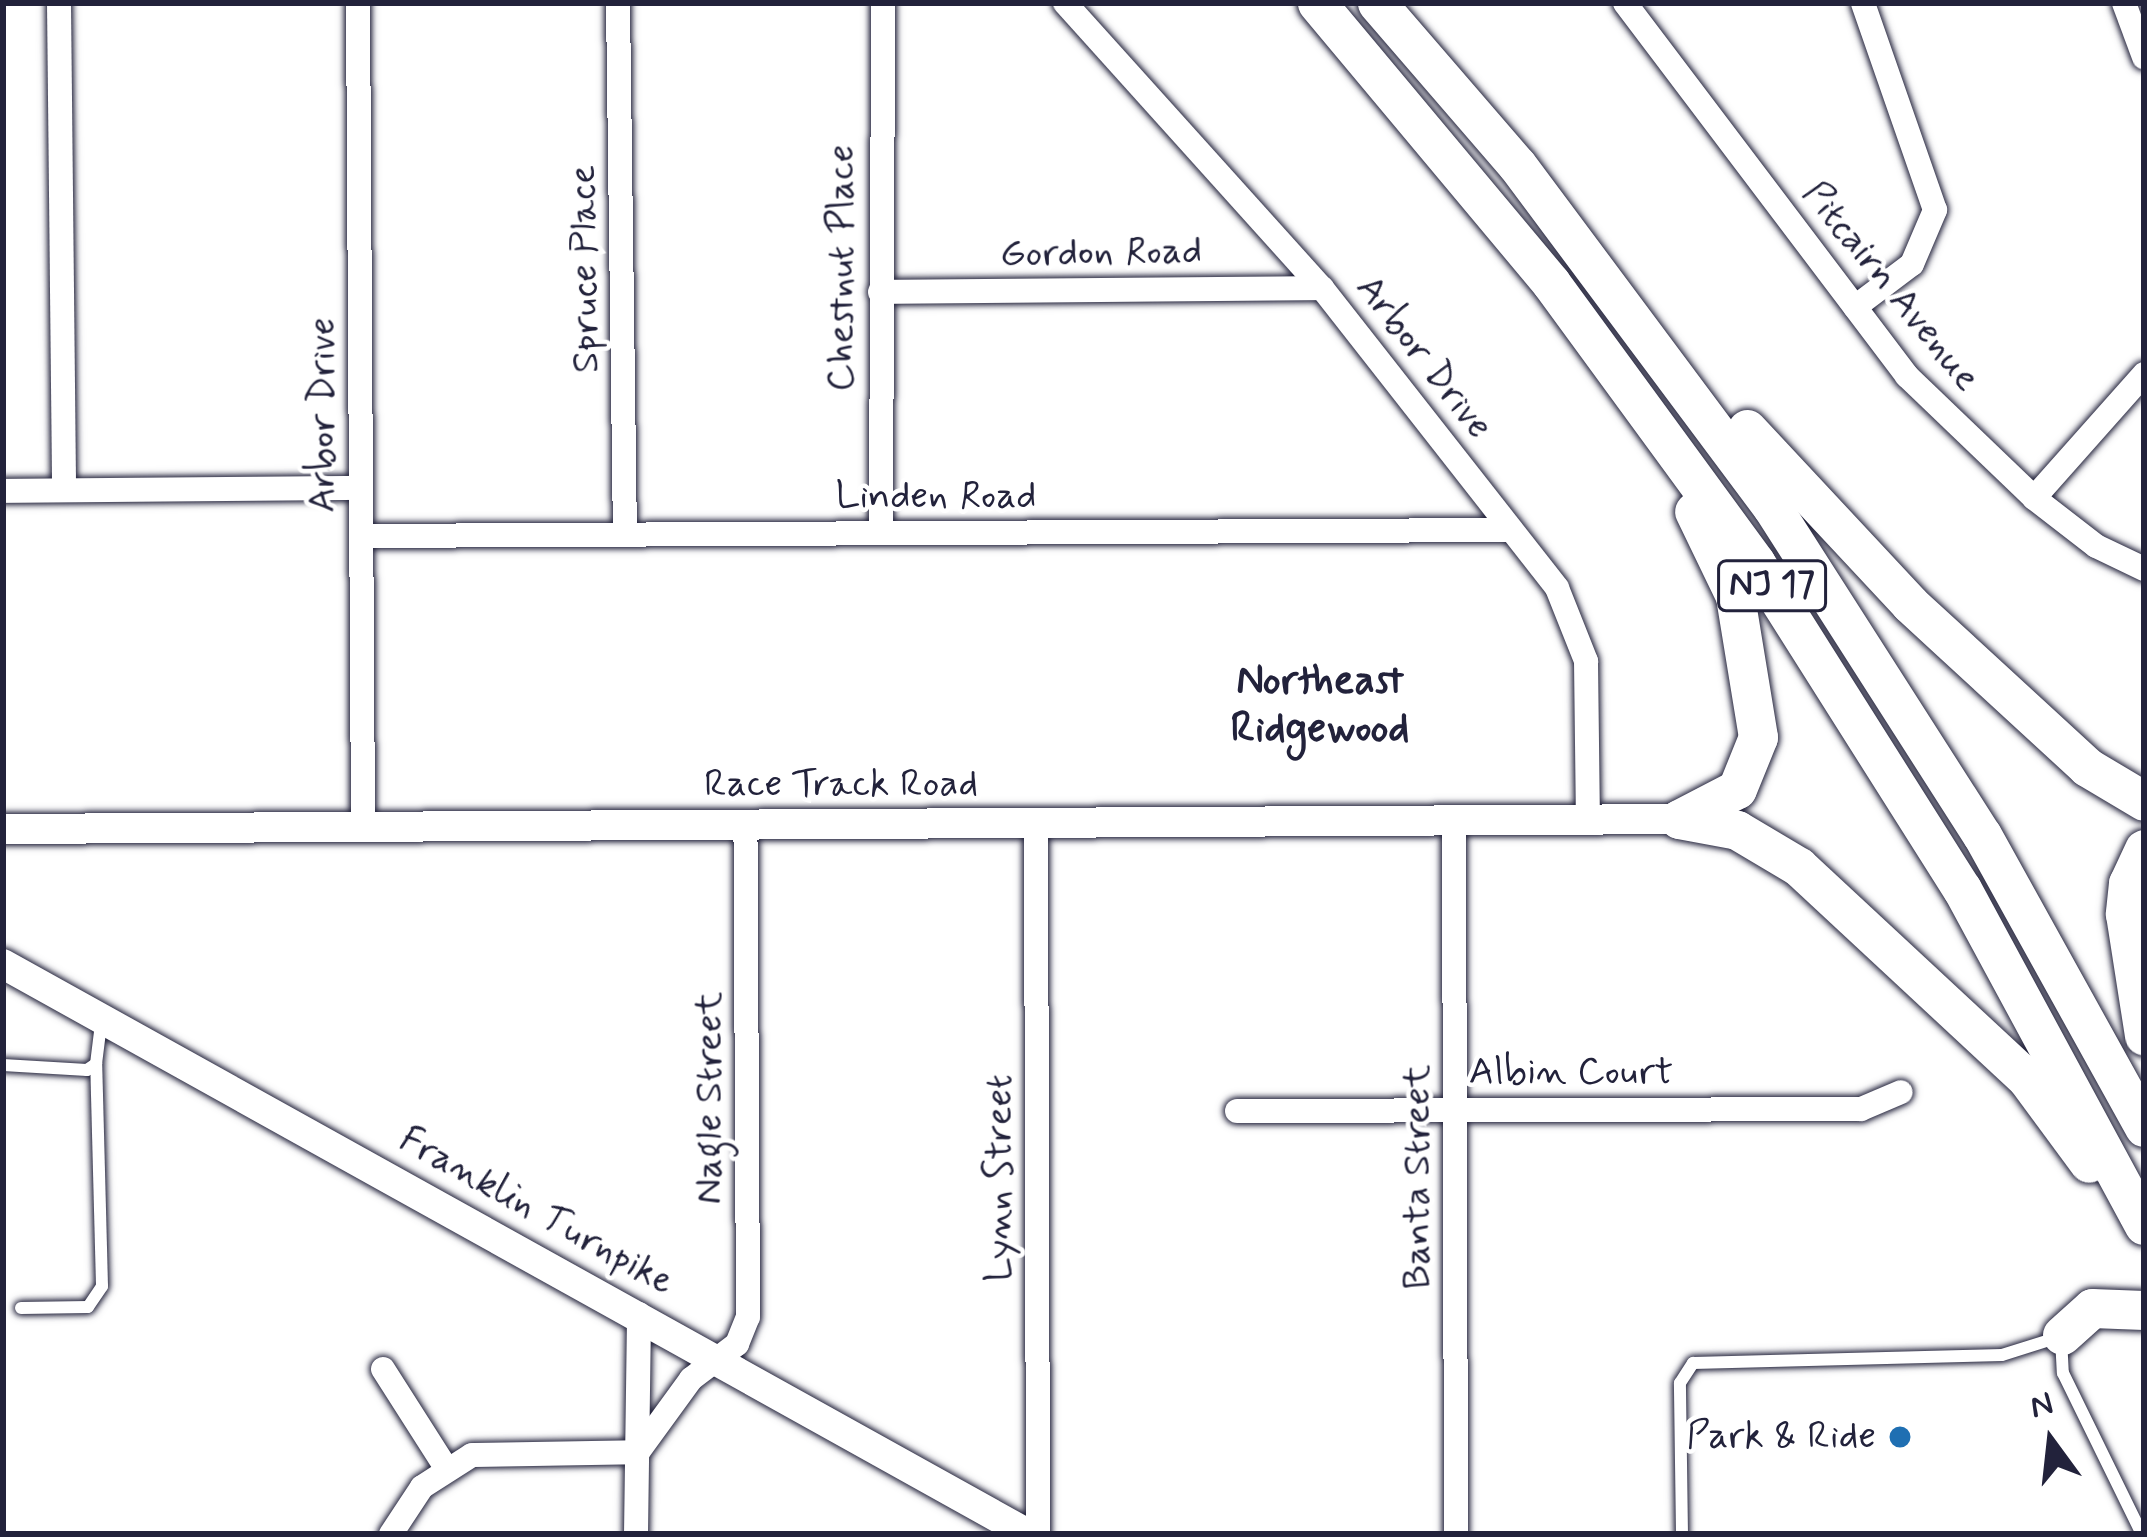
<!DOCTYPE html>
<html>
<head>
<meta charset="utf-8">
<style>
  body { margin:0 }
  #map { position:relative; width:2147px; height:1537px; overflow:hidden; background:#fff; font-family:Mynerve,sans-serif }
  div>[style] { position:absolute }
  .roads { filter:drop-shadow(0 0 3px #22223b) drop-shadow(0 0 3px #22223b) }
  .service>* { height:12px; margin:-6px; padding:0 6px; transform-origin:6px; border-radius:6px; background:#fff }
  .minor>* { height:24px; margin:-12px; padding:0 12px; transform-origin:12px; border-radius:12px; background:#fff }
  .tertiary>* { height:30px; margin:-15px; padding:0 15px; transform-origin:15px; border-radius:15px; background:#fff }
  .trunk>* { height:39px; margin:-19.5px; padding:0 19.5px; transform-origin:19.5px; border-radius:19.5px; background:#fff }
  .dots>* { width:33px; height:33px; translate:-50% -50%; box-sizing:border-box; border:6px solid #fff; border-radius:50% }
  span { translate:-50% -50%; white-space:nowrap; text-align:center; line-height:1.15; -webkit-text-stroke:9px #fff; paint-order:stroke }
  .shield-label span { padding:3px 9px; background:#fff; border:3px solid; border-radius:9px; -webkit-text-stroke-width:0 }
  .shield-label { font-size:36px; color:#22223b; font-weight:700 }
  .street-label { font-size:39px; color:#22223b }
  .poi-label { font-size:39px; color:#22223b }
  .right { translate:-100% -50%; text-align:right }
  .neighbourhood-label { font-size:42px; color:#22223b; font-weight:700 }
  .frame { position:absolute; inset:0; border:6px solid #22223b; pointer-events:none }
  .north { position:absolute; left:1991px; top:1381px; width:120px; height:120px; -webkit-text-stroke:9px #fff; paint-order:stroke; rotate:345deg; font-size:33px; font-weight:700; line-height:48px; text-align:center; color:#22223b }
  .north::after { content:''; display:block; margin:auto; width:42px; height:54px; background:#22223b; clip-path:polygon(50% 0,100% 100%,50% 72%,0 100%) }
</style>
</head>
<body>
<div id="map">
  <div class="roads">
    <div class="service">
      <div style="left:3px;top:1065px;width:84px;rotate:3.4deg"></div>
      <div style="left:87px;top:1070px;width:11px;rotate:-34deg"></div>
      <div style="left:96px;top:1064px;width:40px;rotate:-82.9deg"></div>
      <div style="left:21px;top:1308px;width:67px;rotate:-0.9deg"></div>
      <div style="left:88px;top:1307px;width:25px;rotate:-56deg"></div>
      <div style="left:102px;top:1286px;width:222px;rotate:-91.5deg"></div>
      <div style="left:2061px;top:1338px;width:35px;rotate:87deg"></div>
      <div style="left:2063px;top:1373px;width:179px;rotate:63.9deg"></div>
      <div style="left:1682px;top:1534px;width:151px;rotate:-90.8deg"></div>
      <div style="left:1680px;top:1383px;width:24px;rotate:-57deg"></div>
      <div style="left:1693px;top:1363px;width:309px;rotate:-1.5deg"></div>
      <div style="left:2002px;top:1355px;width:57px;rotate:-17.5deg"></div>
    </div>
    <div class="minor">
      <div style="left:59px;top:3px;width:487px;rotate:89.4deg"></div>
      <div style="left:358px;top:3px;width:824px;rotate:89.65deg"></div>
      <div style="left:618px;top:3px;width:532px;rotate:89.25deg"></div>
      <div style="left:1065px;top:3px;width:384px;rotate:48deg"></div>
      <div style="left:1322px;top:288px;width:381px;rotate:51.9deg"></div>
      <div style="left:1557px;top:588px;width:79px;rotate:68.3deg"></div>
      <div style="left:1586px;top:661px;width:158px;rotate:89.3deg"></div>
      <div style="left:1625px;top:3px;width:468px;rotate:52.9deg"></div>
      <div style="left:1907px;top:376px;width:176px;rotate:43.8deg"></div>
      <div style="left:2034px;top:498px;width:78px;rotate:37.7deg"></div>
      <div style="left:2096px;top:546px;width:53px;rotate:25.6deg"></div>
      <div style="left:2124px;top:3px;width:58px;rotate:69.7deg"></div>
      <div style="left:880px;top:292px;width:442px;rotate:-0.5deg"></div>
      <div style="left:1855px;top:307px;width:71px;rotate:-37deg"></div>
      <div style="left:1912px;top:264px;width:59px;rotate:-66.9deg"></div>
      <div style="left:1935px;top:210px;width:219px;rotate:-109.2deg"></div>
      <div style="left:3px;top:491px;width:358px;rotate:-0.5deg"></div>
      <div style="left:2034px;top:498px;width:166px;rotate:-48.4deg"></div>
      <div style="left:881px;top:533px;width:530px;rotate:-89.78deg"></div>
      <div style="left:361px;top:536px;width:1150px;rotate:-0.3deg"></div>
      <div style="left:1454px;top:820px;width:714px;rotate:89.84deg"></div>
      <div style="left:1036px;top:823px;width:711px;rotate:89.84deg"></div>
      <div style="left:1237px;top:1111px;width:624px;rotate:-0.18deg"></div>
      <div style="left:1861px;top:1109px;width:43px;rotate:-23deg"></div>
      <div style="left:383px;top:1369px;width:117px;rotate:57.5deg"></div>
      <div style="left:638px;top:1452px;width:90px;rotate:-54deg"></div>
      <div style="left:691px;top:1379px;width:58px;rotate:-37.3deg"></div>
      <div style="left:737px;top:1344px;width:29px;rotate:-68deg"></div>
      <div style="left:748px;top:1317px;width:493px;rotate:-90.3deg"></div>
      <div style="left:391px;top:1534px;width:56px;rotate:-56.6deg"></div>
      <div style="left:422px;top:1487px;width:59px;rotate:-32.6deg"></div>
      <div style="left:472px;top:1455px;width:166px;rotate:-1deg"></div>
      <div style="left:636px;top:1534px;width:220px;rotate:-89.2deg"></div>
    </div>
    <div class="tertiary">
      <div style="left:3px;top:829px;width:1676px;rotate:-0.34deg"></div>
      <div style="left:3px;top:964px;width:1173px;rotate:29.08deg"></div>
    </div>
    <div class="trunk">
      <div style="left:1317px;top:3px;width:365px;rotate:50.1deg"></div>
      <div style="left:1551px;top:283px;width:346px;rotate:53.8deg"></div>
      <div style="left:1755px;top:562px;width:387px;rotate:57.7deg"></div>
      <div style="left:1962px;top:889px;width:382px;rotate:61.6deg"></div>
      <div style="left:1377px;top:3px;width:214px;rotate:49.2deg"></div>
      <div style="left:1517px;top:165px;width:427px;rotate:53.3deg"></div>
      <div style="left:1772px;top:507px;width:389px;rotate:57.4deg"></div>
      <div style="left:1982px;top:835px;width:334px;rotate:61deg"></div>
      <div style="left:1747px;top:429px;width:239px;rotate:47deg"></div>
      <div style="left:1910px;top:604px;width:241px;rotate:42.6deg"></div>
      <div style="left:2087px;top:767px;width:66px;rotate:30.8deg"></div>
      <div style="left:1679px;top:819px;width:59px;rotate:10.7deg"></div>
      <div style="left:1737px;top:830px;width:72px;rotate:30.8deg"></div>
      <div style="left:1799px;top:867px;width:311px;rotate:42.9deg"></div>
      <div style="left:2027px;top:1079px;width:104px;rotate:53.6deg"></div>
      <div style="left:1679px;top:819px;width:65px;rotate:-27.3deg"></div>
      <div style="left:1737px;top:789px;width:56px;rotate:-68deg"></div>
      <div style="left:1758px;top:737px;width:143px;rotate:-99.3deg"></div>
      <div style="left:1735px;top:596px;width:94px;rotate:-115.8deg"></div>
      <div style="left:2144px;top:849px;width:38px;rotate:115deg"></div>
      <div style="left:2128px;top:883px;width:31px;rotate:96deg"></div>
      <div style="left:2125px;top:914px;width:123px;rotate:81.1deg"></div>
      <div style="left:2062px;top:1335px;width:40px;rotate:-42deg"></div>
      <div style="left:2092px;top:1308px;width:52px;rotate:2.2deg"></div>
    </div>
  </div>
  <div class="dots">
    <div style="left:1900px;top:1437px;background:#1f6fb2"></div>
  </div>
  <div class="shield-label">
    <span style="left:1772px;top:586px">NJ 17</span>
  </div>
  <div class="street-label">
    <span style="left:1101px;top:254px;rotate:-1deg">Gordon Road</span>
    <span style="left:843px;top:268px;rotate:-90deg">Chestnut Place</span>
    <span style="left:586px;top:269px;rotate:-91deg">Spruce Place</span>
    <span style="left:1890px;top:287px;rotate:51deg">Pitcairn Avenue</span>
    <span style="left:1423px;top:358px;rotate:52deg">Arbor Drive</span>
    <span style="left:324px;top:415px;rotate:-90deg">Arbor Drive</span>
    <span style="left:936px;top:497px">Linden Road</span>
    <span style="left:841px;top:785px">Race Track Road</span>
    <span style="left:1571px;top:1073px">Albin Court</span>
    <span style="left:711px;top:1098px;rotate:-90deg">Nagle Street</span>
    <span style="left:1419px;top:1177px;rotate:-90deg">Banta Street</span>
    <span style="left:1001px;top:1178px;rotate:-90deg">Lynn Street</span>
    <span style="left:536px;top:1212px;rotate:29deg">Franklin Turnpike</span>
  </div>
  <div class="poi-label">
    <span class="right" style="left:1876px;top:1437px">Park &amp; Ride</span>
  </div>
  <div class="neighbourhood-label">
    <span style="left:1320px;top:706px">Northeast<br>Ridgewood</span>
  </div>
  <div class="frame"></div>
  <div class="north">N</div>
</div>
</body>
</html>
